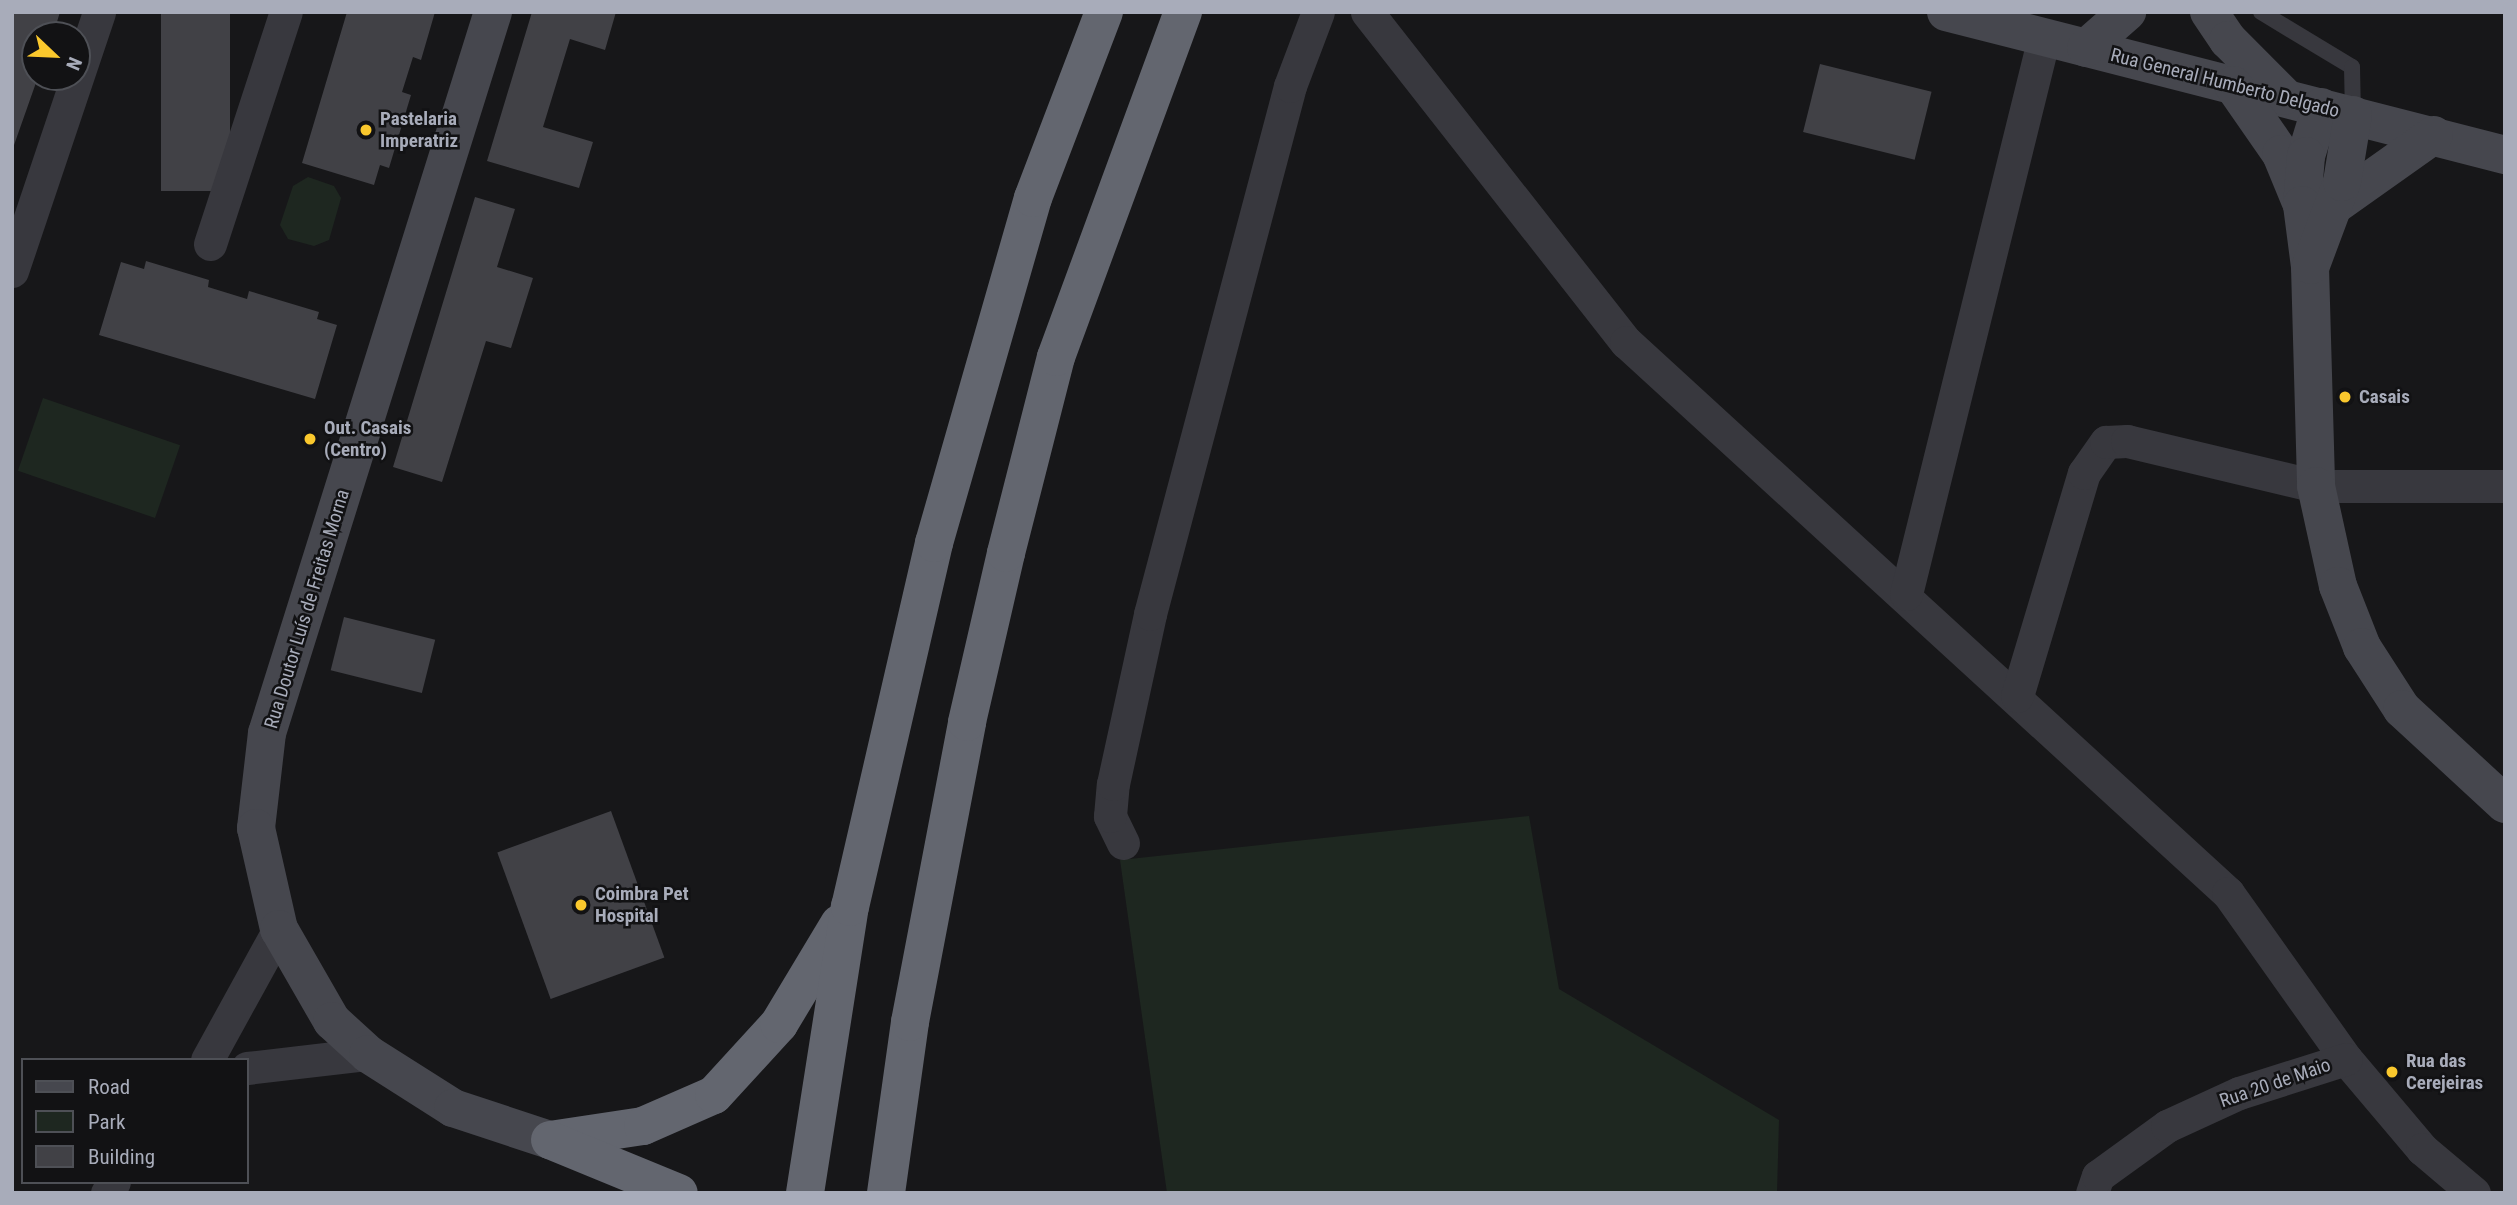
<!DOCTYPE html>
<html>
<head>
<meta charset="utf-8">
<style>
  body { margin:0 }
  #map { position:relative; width:2517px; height:1205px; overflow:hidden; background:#171719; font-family:"Roboto Condensed",sans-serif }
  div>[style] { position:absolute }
  .green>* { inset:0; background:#1e2720; transform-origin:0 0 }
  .building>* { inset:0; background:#414146; transform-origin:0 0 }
  .lane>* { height:16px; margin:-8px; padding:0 8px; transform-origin:8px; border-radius:8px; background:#38383e }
  .street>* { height:33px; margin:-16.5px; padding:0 16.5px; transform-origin:16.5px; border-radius:16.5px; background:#38383e }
  .secondary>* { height:38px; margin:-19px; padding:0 19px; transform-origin:19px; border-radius:19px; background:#46474e }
  .highway>* { height:38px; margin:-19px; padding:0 19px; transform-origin:19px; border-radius:19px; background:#63666f }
  .dots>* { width:19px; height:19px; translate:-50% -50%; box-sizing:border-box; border:4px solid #121214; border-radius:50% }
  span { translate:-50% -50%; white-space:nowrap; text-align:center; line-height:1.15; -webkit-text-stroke:5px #121214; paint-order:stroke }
  .street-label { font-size:19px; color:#a8acba }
  .poi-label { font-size:19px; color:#a8acba; font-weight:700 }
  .left { translate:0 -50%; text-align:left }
  .frame { position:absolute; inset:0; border:14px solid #a8acba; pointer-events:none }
  .legend { position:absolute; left:21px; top:1058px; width:228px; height:126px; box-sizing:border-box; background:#121214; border:2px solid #4e5056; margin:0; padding:9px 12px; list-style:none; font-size:21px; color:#a8acba }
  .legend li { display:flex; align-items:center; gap:14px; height:35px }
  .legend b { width:35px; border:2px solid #4e5056 }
  .north { position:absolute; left:21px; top:21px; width:70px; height:70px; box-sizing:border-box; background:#121214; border:2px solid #4e5056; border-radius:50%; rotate:113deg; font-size:19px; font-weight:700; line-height:28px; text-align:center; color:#a8acba }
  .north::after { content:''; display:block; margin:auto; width:24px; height:32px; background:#fac82d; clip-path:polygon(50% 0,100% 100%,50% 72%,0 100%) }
</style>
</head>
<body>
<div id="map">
  <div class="green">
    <div style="clip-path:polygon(308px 177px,334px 186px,341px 198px,329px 240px,314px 246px,288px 239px,280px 225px,293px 186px)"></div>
    <div style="left:43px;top:398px;width:145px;height:77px;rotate:19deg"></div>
    <div style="clip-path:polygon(1529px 816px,1559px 989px,1779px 1120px,1777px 1193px,1167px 1193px,1120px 860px)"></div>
  </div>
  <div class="building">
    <div style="clip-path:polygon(12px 12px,60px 12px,53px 35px,35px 35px,38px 77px,13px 148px)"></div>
    <div style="left:161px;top:12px;width:69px;height:179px"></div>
    <div style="clip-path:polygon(347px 12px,435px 12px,421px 60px,413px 57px,402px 92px,411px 95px,389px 168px,380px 165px,374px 185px,302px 163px)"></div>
    <div style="clip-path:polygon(532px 12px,616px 12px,605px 50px,570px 39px,543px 127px,593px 142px,579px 188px,487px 161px)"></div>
    <div style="left:1820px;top:64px;width:115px;height:70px;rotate:14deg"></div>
    <div style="clip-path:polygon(475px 197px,515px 209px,497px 267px,533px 278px,511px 348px,486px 341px,442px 482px,393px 467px)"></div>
    <div style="clip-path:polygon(146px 261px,209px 280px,208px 287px,247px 299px,249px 291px,319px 312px,317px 319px,337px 325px,315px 399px,99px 335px,121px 262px,144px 269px)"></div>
    <div style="left:344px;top:617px;width:94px;height:55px;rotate:14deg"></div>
    <div style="left:611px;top:811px;width:156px;height:121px;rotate:70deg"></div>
  </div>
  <div class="lane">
    <div style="left:2261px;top:12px;width:106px;rotate:31.1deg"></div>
    <div style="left:2352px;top:67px;width:48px;rotate:88.8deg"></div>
  </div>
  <div class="street">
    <div style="left:1367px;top:12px;width:420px;rotate:51.9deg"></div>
    <div style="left:1626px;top:342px;width:816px;rotate:42.47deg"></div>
    <div style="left:2228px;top:893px;width:204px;rotate:54.6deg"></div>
    <div style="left:2346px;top:1059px;width:118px;rotate:49.8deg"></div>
    <div style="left:2422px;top:1149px;width:68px;rotate:40.2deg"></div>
    <div style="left:210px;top:244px;width:244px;rotate:-71.9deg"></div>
    <div style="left:12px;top:271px;width:273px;rotate:-71.4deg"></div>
    <div style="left:1906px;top:594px;width:574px;rotate:-76.08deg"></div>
    <div style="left:2017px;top:696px;width:233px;rotate:-73.3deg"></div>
    <div style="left:2084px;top:473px;width:38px;rotate:-55deg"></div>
    <div style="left:2106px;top:442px;width:21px;rotate:-3deg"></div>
    <div style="left:2127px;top:441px;width:194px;rotate:13.4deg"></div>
    <div style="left:2316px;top:486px;width:189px"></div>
    <div style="left:1123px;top:843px;width:30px;rotate:-116deg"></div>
    <div style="left:1110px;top:816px;width:32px;rotate:-85deg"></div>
    <div style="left:1113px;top:784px;width:174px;rotate:-77.7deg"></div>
    <div style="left:1150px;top:614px;width:546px;rotate:-75.15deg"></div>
    <div style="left:1290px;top:86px;width:79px;rotate:-69.3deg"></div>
    <div style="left:207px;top:1060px;width:149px;rotate:-61.2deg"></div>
    <div style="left:247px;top:1068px;width:122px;rotate:-6.6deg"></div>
    <div style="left:107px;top:1193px;width:13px;rotate:-58deg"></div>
    <div style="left:2092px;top:1193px;width:18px;rotate:-71deg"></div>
    <div style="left:2098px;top:1176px;width:85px;rotate:-35.9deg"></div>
    <div style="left:2167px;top:1126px;width:79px;rotate:-24.6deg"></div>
    <div style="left:2239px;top:1093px;width:112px;rotate:-17.6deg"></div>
  </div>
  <div class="secondary">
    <div style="left:493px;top:12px;width:756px;rotate:107.4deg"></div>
    <div style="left:267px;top:733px;width:96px;rotate:96.6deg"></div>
    <div style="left:256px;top:828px;width:104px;rotate:77.2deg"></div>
    <div style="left:279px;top:929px;width:106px;rotate:60.1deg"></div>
    <div style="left:332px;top:1021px;width:49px;rotate:42.5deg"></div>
    <div style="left:368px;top:1054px;width:101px;rotate:32.4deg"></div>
    <div style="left:453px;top:1108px;width:102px;rotate:18.3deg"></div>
    <div style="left:1946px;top:12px;width:577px;rotate:14.35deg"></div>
    <div style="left:2209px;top:12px;width:34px;rotate:56deg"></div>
    <div style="left:2228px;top:40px;width:79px;rotate:45deg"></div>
    <div style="left:2086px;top:48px;width:55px;rotate:-41.3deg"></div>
    <div style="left:2233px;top:85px;width:84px;rotate:55.2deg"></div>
    <div style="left:2281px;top:154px;width:50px;rotate:67.6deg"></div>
    <div style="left:2321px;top:107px;width:51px;rotate:107deg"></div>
    <div style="left:2306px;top:156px;width:49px;rotate:94.7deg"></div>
    <div style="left:2302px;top:205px;width:63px;rotate:82.6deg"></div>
    <div style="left:2310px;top:267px;width:219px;rotate:88.4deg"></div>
    <div style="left:2316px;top:486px;width:102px;rotate:77.6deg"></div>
    <div style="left:2338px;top:586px;width:66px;rotate:68.5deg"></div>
    <div style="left:2362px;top:647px;width:74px;rotate:57.2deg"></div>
    <div style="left:2402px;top:709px;width:140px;rotate:42.7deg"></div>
    <div style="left:2335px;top:205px;width:121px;rotate:-35.3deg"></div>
    <div style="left:2311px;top:265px;width:89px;rotate:-69.5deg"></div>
    <div style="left:2342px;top:182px;width:68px;rotate:-80.7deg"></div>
  </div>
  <div class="highway">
    <div style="left:550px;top:1140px;width:94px;rotate:-8.6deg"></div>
    <div style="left:643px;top:1126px;width:77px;rotate:-23.6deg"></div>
    <div style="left:714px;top:1095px;width:96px;rotate:-47.5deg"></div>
    <div style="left:779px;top:1024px;width:117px;rotate:-59deg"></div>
    <div style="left:552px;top:1141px;width:137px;rotate:22.3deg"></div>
    <div style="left:805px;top:1193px;width:290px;rotate:-81.1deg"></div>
    <div style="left:850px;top:907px;width:374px;rotate:-77deg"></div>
    <div style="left:934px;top:543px;width:359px;rotate:-74deg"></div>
    <div style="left:1033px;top:198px;width:199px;rotate:-69.1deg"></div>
    <div style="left:886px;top:1193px;width:173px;rotate:-82deg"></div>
    <div style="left:910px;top:1022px;width:305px;rotate:-79.2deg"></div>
    <div style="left:967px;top:722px;width:173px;rotate:-77deg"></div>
    <div style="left:1006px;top:553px;width:202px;rotate:-75.7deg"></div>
    <div style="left:1056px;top:357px;width:368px;rotate:-69.8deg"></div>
  </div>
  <div class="dots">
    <div style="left:366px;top:130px;background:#fac82d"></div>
    <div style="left:2345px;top:397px;background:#fac82d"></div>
    <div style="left:310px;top:439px;background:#fac82d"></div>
    <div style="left:581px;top:905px;background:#fac82d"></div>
    <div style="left:2392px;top:1072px;background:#fac82d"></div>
  </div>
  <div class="street-label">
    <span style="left:2225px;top:83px;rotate:14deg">Rua General Humberto Delgado</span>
    <span style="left:307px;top:609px;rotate:-73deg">Rua Doutor Luís de Freitas Morna</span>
    <span style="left:2275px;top:1083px;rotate:-19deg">Rua 20 de Maio</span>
  </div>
  <div class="poi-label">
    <span class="left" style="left:380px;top:130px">Pastelaria<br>Imperatriz</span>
    <span class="left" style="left:2359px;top:397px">Casais</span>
    <span class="left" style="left:324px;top:439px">Out. Casais<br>(Centro)</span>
    <span class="left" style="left:595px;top:905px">Coimbra Pet<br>Hospital</span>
    <span class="left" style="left:2406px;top:1072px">Rua das<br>Cerejeiras</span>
  </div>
  <div class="frame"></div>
  <ul class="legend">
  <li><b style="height:9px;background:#46474e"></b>Road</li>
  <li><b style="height:19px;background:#1e2720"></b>Park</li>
  <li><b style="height:19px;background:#414146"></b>Building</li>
  </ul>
  <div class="north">N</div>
</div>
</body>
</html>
